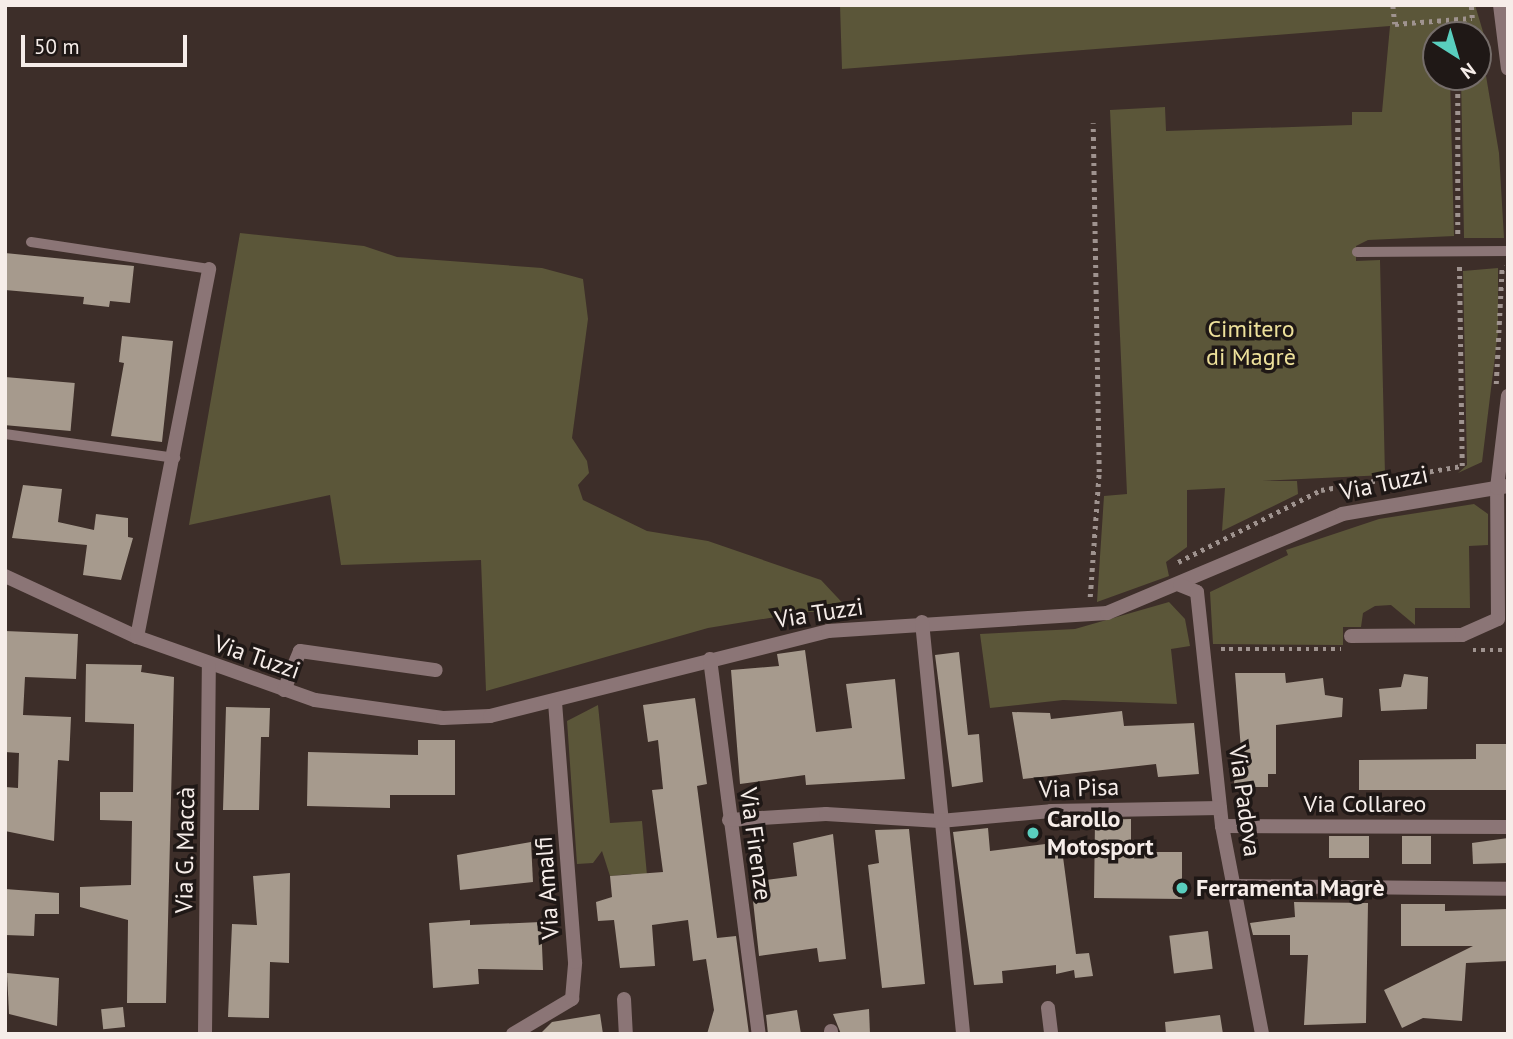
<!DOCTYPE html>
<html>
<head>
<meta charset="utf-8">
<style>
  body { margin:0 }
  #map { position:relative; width:1513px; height:1039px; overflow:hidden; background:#3d2e29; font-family:"PT Sans",sans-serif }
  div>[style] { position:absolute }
  .green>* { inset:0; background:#5b5639 }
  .building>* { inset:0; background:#a69a8d; transform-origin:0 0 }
  .path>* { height:4.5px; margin-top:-2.25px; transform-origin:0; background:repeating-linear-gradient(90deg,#9f938f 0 3.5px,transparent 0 8.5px) }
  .service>* { height:10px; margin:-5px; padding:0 5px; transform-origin:5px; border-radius:5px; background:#8b7576 }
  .minor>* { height:14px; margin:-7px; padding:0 7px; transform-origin:7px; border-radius:7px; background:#8b7576 }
  .dots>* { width:19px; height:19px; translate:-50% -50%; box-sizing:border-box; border:4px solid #1f1816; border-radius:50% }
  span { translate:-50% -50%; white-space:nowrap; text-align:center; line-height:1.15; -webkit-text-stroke:7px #1f1816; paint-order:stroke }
  .park-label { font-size:24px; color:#eee19b }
  .street-label { font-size:24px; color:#f6ede9 }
  .poi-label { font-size:24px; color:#f6ede9; font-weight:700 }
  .left { translate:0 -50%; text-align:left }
  .frame { position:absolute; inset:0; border:7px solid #f6ede9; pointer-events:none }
  .north { position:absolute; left:1422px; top:21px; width:70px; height:70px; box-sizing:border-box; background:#1f1816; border:2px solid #756d6a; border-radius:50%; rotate:143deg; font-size:19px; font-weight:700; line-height:28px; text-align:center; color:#f6ede9 }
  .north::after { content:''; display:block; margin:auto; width:24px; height:32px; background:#59cebe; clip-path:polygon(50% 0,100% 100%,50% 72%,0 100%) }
  .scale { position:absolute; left:21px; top:35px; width:166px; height:32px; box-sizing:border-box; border:4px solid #f6ede9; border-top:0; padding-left:9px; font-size:21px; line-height:24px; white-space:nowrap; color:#f6ede9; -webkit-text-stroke:5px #1f1816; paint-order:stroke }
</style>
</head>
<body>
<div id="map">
  <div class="green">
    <div style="clip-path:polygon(840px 5px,1475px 5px,1487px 45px,1478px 45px,1478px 35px,1436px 35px,1436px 77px,1450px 77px,1454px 236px,1368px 240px,1356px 246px,1356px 261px,1380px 260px,1385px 475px,1262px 481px,1297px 481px,1298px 494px,1222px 531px,1225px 488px,1187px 490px,1187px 547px,1166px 562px,1169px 576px,1097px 602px,1104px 496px,1127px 494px,1110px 110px,1165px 107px,1166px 131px,1352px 125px,1352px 112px,1382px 112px,1390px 26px,842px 69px)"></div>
    <div style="clip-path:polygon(1483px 58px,1499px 153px,1504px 238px,1464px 238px,1461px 77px,1478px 77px)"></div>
    <div style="clip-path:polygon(240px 233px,364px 246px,397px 257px,542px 268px,583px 279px,588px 319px,572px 438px,587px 461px,589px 473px,578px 485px,583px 500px,647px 531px,708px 541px,821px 580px,851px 612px,806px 612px,708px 628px,486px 691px,481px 560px,341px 565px,330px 495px,189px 525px)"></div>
    <div style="clip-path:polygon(1498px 268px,1498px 332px,1482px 462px,1458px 473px,1467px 465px,1463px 271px)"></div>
    <div style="clip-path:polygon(1474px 504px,1488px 514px,1488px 545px,1469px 546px,1470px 608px,1415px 608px,1415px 625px,1391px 605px,1375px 606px,1363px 613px,1361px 627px,1343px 627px,1343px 645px,1213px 644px,1210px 592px,1288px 555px,1286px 550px,1379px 519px)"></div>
    <div style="clip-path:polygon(1169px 602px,1185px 619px,1190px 646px,1171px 649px,1177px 704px,1063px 700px,990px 708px,980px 634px,1075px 629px)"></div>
    <div style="clip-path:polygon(598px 705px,610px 823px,642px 821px,649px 897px,631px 874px,610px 876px,602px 851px,593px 863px,577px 864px,567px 721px)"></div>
  </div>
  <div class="building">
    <div style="clip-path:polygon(5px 253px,134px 266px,130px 303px,110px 301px,109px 307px,83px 304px,84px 297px,5px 290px)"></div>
    <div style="clip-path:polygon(122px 336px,173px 341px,162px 442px,111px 436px,124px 363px,119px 362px)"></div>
    <div style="left:5px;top:377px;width:70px;height:48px;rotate:5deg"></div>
    <div style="clip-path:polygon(23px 485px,62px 489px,58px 522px,94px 530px,96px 514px,128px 518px,128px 537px,133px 538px,121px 580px,83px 575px,87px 545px,12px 538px)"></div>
    <div style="clip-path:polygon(5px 631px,78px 634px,76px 679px,25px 677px,23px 715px,71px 717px,69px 761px,58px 760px,54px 841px,5px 831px,5px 787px,18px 788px,19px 753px,5px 752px)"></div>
    <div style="clip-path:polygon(805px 650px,816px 732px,852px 728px,846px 684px,895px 679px,905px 779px,806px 785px,805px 775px,740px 784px,731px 670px,779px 666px,777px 654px)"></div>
    <div style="clip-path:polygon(959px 652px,968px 735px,979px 734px,983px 782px,952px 787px,935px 655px)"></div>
    <div style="clip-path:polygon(86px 664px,142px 665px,141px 672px,174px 677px,166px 1003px,127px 1003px,128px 920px,80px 907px,80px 887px,131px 885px,132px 821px,100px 820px,100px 792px,133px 792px,134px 724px,85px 722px)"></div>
    <div style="clip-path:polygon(1235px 673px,1285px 673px,1286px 683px,1323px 678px,1325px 695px,1343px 698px,1342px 717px,1276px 725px,1276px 774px,1268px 774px,1268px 787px,1234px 787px,1235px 750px,1241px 750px)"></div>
    <div style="clip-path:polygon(1404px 674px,1428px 677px,1427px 709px,1381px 711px,1379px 689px,1401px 687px)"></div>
    <div style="clip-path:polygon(695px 698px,707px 784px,697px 786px,717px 938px,736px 936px,749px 1034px,707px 1034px,714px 1010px,706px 959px,693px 961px,688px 920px,652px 925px,655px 966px,620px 968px,614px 920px,598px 921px,596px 902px,612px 897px,610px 876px,663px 872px,652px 790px,663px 789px,658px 740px,648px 742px,643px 705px)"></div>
    <div style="clip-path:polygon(226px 707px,270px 708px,269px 737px,261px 737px,259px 810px,223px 810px)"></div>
    <div style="clip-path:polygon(1122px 711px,1124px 726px,1194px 723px,1199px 774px,1158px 777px,1156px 764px,1023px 779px,1012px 712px,1050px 713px,1051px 719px)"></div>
    <div style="clip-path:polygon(418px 740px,455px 740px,455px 795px,390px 795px,390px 808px,307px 806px,308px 752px,418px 755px)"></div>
    <div style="clip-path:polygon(1476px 744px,1508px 744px,1508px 790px,1359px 790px,1359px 760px,1476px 759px)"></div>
    <div style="clip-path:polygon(1131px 819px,1131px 852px,1182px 852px,1182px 899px,1094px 898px,1095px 820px)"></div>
    <div style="clip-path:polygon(988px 828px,990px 851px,1061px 842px,1076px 954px,1089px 953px,1093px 976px,1075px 978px,1074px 970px,1056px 974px,1056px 965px,1002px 971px,1003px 983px,974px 985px,953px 832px)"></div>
    <div style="clip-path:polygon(909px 829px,925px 984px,882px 988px,868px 865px,879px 863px,875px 830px)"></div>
    <div style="clip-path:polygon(833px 834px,846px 959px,819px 962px,817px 948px,759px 956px,751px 882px,797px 876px,793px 843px)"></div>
    <div style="left:1329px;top:836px;width:40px;height:22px"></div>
    <div style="left:1402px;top:836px;width:29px;height:28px"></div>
    <div style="clip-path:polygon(1508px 838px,1508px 863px,1473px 864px,1472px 843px)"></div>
    <div style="clip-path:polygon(531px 842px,533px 882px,460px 890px,457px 855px)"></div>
    <div style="clip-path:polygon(290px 873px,289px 963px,270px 962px,269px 1018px,228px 1017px,232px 924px,257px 925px,253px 876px)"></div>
    <div style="clip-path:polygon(5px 889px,59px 893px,59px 914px,35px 914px,34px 936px,5px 935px)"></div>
    <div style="clip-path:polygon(1294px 902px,1368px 903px,1366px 1023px,1304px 1025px,1308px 955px,1290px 955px,1290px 935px,1253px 935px,1250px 923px,1295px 917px)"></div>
    <div style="clip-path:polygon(1401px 904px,1445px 904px,1445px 911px,1508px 909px,1508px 961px,1466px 963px,1462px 1021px,1423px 1018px,1402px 1028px,1384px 990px,1473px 946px,1401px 946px)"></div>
    <div style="clip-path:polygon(470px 920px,470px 925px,541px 922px,543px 970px,478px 969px,479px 984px,433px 988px,429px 923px)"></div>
    <div style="left:1208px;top:931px;width:38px;height:39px;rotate:83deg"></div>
    <div style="clip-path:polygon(7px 973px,59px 978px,57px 1026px,9px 1014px)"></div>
    <div style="left:123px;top:1007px;width:20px;height:22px;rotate:84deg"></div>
    <div style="clip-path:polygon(869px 1009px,870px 1034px,841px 1034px,833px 1014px)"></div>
    <div style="clip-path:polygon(797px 1010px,801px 1034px,768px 1034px,766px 1015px)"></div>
    <div style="clip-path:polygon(600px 1014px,603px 1034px,540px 1034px,552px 1022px)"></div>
    <div style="clip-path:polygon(1220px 1015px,1223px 1034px,1166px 1034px,1165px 1022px)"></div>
  </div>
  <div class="path">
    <div style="left:1393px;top:5px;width:19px;rotate:84deg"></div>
    <div style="left:1395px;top:24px;width:77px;rotate:-4.5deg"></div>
    <div style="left:1472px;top:18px;width:13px;rotate:-94deg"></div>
    <div style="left:1478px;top:53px;width:12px;rotate:-9deg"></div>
    <div style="left:1458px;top:77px;width:160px;rotate:90deg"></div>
    <div style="left:1496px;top:384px;width:119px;rotate:-87.1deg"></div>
    <div style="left:1178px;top:562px;width:160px;rotate:-26.7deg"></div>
    <div style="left:1321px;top:490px;width:143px;rotate:-9.7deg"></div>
    <div style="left:1462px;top:466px;width:203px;rotate:-90.8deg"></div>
    <div style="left:1090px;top:597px;width:125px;rotate:-85.9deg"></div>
    <div style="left:1099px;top:472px;width:349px;rotate:-91deg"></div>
    <div style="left:1221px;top:649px;width:120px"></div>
    <div style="left:1473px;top:650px;width:35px"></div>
  </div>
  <div class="service">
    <div style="left:31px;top:242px;width:180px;rotate:8.6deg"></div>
    <div style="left:1357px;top:252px;width:151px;rotate:-0.4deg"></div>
    <div style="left:5px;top:434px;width:172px;rotate:8deg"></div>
  </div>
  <div class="minor">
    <div style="left:1500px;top:5px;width:64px;rotate:82.9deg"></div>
    <div style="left:5px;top:576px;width:145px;rotate:24.8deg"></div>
    <div style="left:137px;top:637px;width:189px;rotate:19.5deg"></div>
    <div style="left:315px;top:700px;width:129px;rotate:8deg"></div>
    <div style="left:443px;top:718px;width:47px;rotate:-2.4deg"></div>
    <div style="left:490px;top:716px;width:349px;rotate:-14.1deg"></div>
    <div style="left:828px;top:631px;width:280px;rotate:-3.7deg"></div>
    <div style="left:1107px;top:613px;width:255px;rotate:-22.8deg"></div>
    <div style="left:1342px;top:514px;width:168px;rotate:-9.6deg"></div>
    <div style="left:1180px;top:585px;width:18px;rotate:22deg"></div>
    <div style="left:1197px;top:592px;width:235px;rotate:83.9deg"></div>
    <div style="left:1222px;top:826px;width:212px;rotate:79.1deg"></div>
    <div style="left:922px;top:622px;width:414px;rotate:84.3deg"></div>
    <div style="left:1351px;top:636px;width:111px;rotate:-0.5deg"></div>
    <div style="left:1462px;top:635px;width:39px;rotate:-24deg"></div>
    <div style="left:1498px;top:619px;width:131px;rotate:-90.4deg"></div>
    <div style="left:1497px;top:488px;width:93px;rotate:-83.2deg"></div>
    <div style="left:137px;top:637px;width:375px;rotate:-78.9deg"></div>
    <div style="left:710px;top:659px;width:378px;rotate:82.6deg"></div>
    <div style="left:284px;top:690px;width:42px;rotate:-67.7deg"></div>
    <div style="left:300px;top:651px;width:137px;rotate:8deg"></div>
    <div style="left:729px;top:820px;width:97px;rotate:-3.5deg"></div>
    <div style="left:826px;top:814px;width:114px;rotate:3.5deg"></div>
    <div style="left:940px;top:821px;width:111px;rotate:-5.1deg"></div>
    <div style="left:1051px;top:811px;width:169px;rotate:-1deg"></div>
    <div style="left:1222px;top:826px;width:286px;rotate:0.2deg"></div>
    <div style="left:1235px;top:886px;width:273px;rotate:0.6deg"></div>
    <div style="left:624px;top:999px;width:35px;rotate:87deg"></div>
    <div style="left:1048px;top:1008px;width:26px;rotate:83deg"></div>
    <div style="left:831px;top:1031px;width:3px;rotate:90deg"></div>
    <div style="left:205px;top:1034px;width:368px;rotate:-89.4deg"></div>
    <div style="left:513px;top:1034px;width:69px;rotate:-30.7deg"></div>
    <div style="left:572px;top:999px;width:37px;rotate:-85deg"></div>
    <div style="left:575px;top:962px;width:259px;rotate:-94.4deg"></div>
  </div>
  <div class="dots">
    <div style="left:1033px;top:833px;background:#59cebe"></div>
    <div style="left:1182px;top:888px;background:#59cebe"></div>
  </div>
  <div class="park-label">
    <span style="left:1251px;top:343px">Cimitero<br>di Magrè</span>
  </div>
  <div class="street-label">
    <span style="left:1384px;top:483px;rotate:-12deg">Via Tuzzi</span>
    <span style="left:819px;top:613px;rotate:-9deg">Via Tuzzi</span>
    <span style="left:257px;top:657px;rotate:19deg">Via Tuzzi</span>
    <span style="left:1079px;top:788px;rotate:-2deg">Via Pisa</span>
    <span style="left:1245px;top:801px;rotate:82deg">Via Padova</span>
    <span style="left:1365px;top:804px">Via Collareo</span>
    <span style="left:756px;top:844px;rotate:82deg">Via Firenze</span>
    <span style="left:185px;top:850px;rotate:-89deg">Via G. Maccà</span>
    <span style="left:547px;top:888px;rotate:-94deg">Via Amalfi</span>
  </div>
  <div class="poi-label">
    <span class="left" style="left:1047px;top:833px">Carollo<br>Motosport</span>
    <span class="left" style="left:1196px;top:888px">Ferramenta Magrè</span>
  </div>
  <div class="frame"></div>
  <div class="north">N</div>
  <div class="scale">50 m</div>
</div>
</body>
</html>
